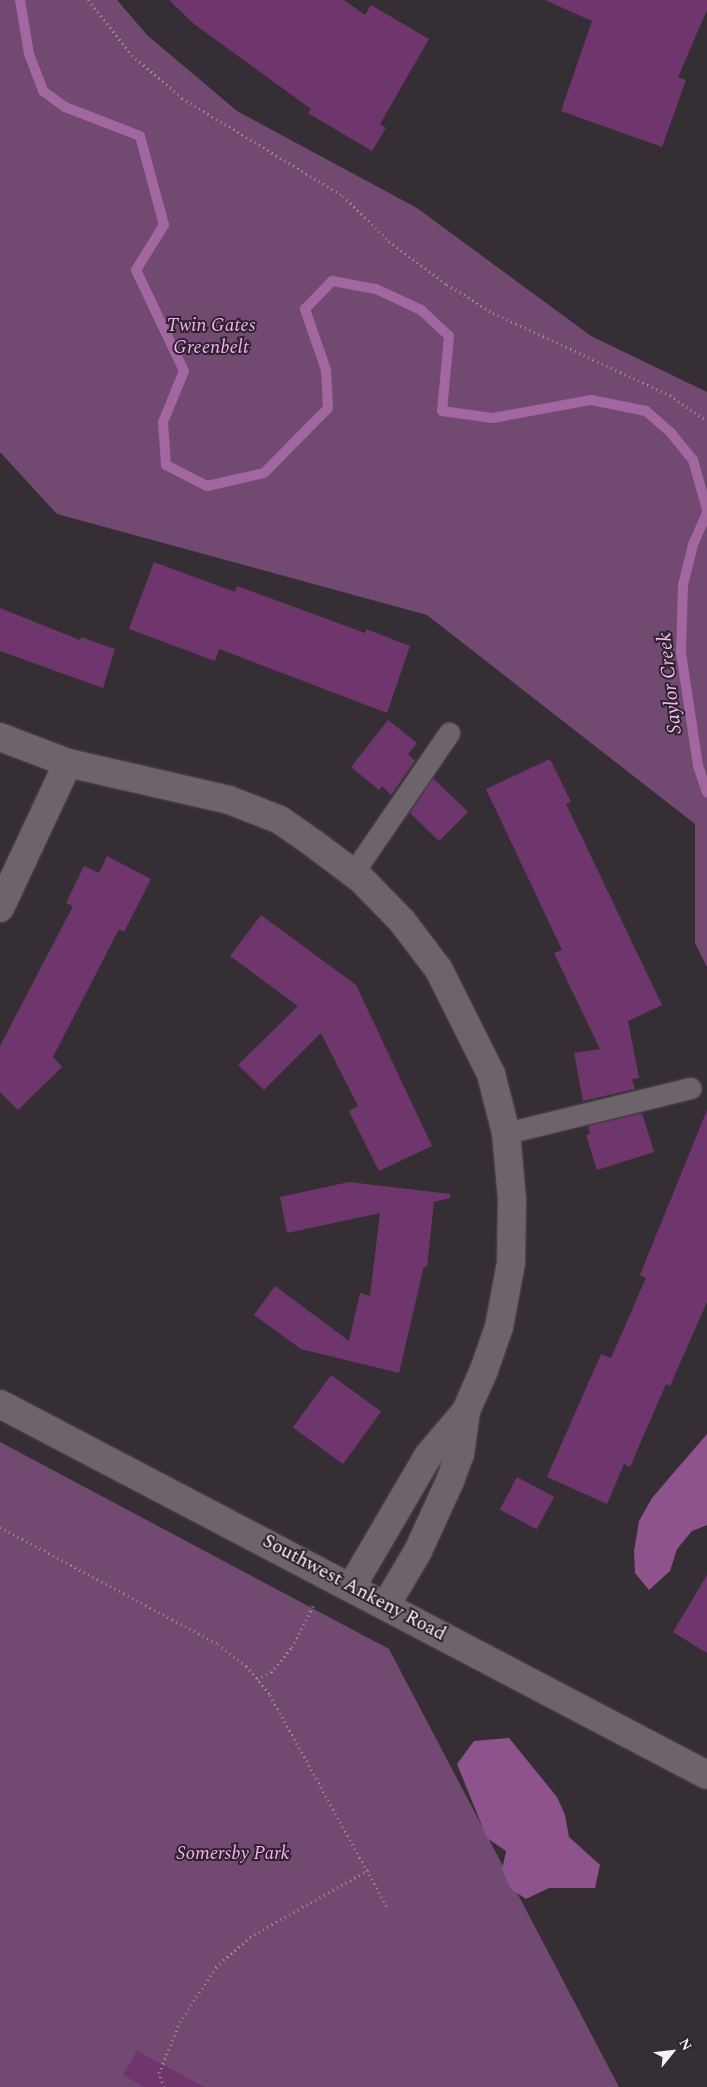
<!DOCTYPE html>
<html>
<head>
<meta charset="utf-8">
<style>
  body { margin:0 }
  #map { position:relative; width:707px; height:2087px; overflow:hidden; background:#362e35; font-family:Spectral,serif }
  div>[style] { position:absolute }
  .green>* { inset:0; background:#724970 }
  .forest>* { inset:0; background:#8e538c }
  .stream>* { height:10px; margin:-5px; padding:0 5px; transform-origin:5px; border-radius:5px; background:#a266a0 }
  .building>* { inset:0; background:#6f366d; transform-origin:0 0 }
  .path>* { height:3px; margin-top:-1.5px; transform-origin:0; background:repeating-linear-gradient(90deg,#9b959b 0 1px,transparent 0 5px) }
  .roads { filter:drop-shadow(0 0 1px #514b51) drop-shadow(0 0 1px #514b51) }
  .lane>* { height:21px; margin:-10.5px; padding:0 10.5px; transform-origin:10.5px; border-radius:10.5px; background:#6c636b }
  .street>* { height:28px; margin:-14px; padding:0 14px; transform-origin:14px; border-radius:14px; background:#6c636b }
  .secondary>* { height:28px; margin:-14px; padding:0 14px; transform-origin:14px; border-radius:14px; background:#6c636b }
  span { translate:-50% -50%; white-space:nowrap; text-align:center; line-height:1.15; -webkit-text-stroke:4px #2c242b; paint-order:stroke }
  .park-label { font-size:19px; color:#feaafa; font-style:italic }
  .street-label { font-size:19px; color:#f6f1f6 }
  .water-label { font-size:20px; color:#fdbafa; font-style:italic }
  .north { position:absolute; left:647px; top:2027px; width:50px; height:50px; -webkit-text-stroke:4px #2c242b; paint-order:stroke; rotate:61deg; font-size:14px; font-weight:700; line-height:20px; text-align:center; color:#f6f1f6 }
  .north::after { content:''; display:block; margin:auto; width:18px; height:22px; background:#f6f1f6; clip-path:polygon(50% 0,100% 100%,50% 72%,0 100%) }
</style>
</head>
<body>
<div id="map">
  <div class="green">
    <div style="clip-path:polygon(0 0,117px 0,147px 35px,237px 111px,417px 208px,591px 336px,707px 392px,707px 967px,695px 943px,695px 824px,427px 615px,57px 514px,0 452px)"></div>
    <div style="clip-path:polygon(0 1442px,389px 1649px,619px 2087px,0 2087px)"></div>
  </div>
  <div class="forest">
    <div style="clip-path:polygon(707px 1434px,707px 1525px,692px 1531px,677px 1549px,670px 1571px,649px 1590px,635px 1573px,634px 1551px,639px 1521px,652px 1498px)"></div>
    <div style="clip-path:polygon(509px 1738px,557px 1797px,565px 1815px,569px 1837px,600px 1865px,595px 1888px,549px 1888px,526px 1899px,511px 1889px,502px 1870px,506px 1851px,487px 1838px,457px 1764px,474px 1741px)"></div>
  </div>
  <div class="stream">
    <div style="left:20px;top:0;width:55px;rotate:80.5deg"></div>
    <div style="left:29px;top:54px;width:40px;rotate:69deg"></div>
    <div style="left:43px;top:91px;width:27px;rotate:36deg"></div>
    <div style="left:65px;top:107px;width:80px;rotate:21.1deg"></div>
    <div style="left:140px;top:136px;width:92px;rotate:74.9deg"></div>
    <div style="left:164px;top:225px;width:53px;rotate:121.9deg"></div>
    <div style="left:136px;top:270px;width:112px;rotate:64.6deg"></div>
    <div style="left:184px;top:371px;width:55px;rotate:112.4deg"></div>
    <div style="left:163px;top:422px;width:43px;rotate:86deg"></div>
    <div style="left:166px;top:465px;width:46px;rotate:27.1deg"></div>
    <div style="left:207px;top:486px;width:58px;rotate:-12.8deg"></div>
    <div style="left:264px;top:473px;width:91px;rotate:-45.4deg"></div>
    <div style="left:328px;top:408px;width:38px;rotate:-93deg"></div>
    <div style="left:326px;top:370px;width:65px;rotate:-109deg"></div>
    <div style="left:305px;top:309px;width:39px;rotate:-46deg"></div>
    <div style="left:332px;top:281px;width:45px;rotate:10.3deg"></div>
    <div style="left:376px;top:289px;width:50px;rotate:25deg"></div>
    <div style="left:421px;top:310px;width:38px;rotate:43deg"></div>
    <div style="left:449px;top:336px;width:75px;rotate:95.3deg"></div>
    <div style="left:442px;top:411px;width:51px;rotate:7.8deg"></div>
    <div style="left:493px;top:418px;width:100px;rotate:-10.4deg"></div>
    <div style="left:591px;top:400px;width:56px;rotate:11.3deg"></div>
    <div style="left:646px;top:411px;width:33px;rotate:41deg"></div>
    <div style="left:671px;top:433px;width:35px;rotate:51deg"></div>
    <div style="left:693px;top:460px;width:51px;rotate:74.1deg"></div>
    <div style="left:707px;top:513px;width:35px;rotate:114deg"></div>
    <div style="left:693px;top:545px;width:41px;rotate:104deg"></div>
    <div style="left:683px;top:585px;width:68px;rotate:91.7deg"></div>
    <div style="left:681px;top:653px;width:114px;rotate:81.4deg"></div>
    <div style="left:698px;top:766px;width:28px;rotate:71deg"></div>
  </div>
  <div class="building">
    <div style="clip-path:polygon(169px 0,344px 0,365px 15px,371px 5px,429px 39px,380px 124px,386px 128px,372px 151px,308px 113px,311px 109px,194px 24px)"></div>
    <div style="clip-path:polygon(545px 0,707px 0,707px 10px,678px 77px,686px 80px,662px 147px,561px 111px,592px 21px)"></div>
    <div style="clip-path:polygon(154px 562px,235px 592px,237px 586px,365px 633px,366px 629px,410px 646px,387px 713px,219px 649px,215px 661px,129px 629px)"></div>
    <div style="clip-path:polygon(0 608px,80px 640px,81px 637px,115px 649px,103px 688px,0 651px)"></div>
    <div style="clip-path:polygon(388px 720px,417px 743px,408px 754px,415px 761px,391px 795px,382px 786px,379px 790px,351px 767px)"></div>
    <div style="clip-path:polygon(550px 759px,571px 802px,566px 804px,662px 1005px,628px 1021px,639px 1078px,632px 1079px,635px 1089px,583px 1101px,574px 1053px,600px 1049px,554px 953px,562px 950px,486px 789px)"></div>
    <div style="clip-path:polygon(433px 778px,468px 812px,439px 841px,410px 813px)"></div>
    <div style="clip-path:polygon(107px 856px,151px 879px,124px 932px,119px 929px,53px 1057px,62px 1067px,18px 1110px,0 1092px,0 1046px,73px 906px,66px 903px,84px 866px,99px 873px)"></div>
    <div style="clip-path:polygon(261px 915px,356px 985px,432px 1146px,379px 1171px,349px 1111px,358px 1106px,321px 1033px,264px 1090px,238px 1065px,298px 1006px,230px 956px)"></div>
    <div style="clip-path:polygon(707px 1110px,707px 1302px,670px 1386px,666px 1384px,630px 1467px,624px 1464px,607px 1504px,547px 1477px,601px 1354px,611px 1358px,646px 1278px,640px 1275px)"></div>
    <div style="clip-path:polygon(642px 1113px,654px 1152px,597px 1170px,586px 1135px,590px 1134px,588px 1126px)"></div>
    <div style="clip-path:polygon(349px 1182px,450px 1194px,450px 1198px,434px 1202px,427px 1267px,424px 1266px,399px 1373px,301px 1349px,254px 1315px,275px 1286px,349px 1341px,360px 1293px,370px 1296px,380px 1213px,287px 1233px,280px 1197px)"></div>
    <div style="left:331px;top:1375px;width:62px;height:65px;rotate:36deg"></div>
    <div style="left:517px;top:1477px;width:42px;height:37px;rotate:28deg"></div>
    <div style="clip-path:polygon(707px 1575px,707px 1653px,673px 1632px)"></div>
    <div style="clip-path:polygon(137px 2051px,205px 2087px,144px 2087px,123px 2075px)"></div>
  </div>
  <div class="path">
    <div style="left:88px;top:0;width:70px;rotate:51.3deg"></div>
    <div style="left:132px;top:55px;width:66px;rotate:40.7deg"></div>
    <div style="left:182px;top:98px;width:188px;rotate:31.3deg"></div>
    <div style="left:343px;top:196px;width:64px;rotate:44.4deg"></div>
    <div style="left:389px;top:241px;width:72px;rotate:36.6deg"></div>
    <div style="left:447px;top:284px;width:54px;rotate:32.2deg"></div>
    <div style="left:493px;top:313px;width:195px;rotate:24.9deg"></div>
    <div style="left:670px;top:395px;width:45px;rotate:35.1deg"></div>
    <div style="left:0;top:1527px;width:247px;rotate:28.2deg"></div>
    <div style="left:218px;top:1644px;width:36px;rotate:38deg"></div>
    <div style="left:246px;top:1666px;width:38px;rotate:50deg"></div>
    <div style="left:270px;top:1695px;width:242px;rotate:61.1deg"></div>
    <div style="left:257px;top:1679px;width:16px;rotate:-27deg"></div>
    <div style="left:271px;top:1672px;width:33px;rotate:-50deg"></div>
    <div style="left:292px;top:1647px;width:48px;rotate:-62.9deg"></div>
    <div style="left:164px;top:2087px;width:15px;rotate:-110deg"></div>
    <div style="left:159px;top:2073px;width:55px;rotate:-67.6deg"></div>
    <div style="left:180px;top:2022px;width:66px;rotate:-56.8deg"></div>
    <div style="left:216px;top:1967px;width:45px;rotate:-41.4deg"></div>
    <div style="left:250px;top:1937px;width:136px;rotate:-29.6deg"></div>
  </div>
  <div class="roads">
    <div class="lane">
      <div style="left:353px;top:873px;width:170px;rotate:-55.6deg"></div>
      <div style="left:506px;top:1133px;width:190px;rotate:-13.7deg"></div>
    </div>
    <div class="street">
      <div style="left:0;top:737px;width:73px;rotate:20.9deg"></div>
      <div style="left:68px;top:763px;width:165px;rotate:12.9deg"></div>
      <div style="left:229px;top:800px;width:55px;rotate:21.4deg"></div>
      <div style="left:280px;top:820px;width:40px;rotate:34.9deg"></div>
      <div style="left:313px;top:843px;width:60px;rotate:36.9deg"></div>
      <div style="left:361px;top:879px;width:59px;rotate:45.7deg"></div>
      <div style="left:402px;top:921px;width:61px;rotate:52.9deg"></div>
      <div style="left:439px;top:970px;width:116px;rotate:63.4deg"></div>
      <div style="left:491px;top:1074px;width:61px;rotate:75.7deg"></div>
      <div style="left:506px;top:1133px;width:66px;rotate:84.8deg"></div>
      <div style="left:512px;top:1199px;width:64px;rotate:90.9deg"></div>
      <div style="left:511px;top:1263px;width:65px;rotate:100.6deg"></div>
      <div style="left:499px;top:1327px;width:46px;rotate:109.2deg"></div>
      <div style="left:484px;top:1370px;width:45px;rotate:113.7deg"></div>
      <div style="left:466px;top:1411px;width:59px;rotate:130.2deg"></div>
      <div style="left:428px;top:1456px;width:151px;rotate:120.3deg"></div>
      <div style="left:0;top:908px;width:160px;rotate:-64.9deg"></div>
      <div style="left:386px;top:1605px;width:63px;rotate:-59.3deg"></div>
      <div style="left:418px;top:1551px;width:77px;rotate:-65.4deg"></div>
      <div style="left:450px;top:1481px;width:29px;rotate:-70deg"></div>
      <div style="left:460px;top:1454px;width:43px;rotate:-82.1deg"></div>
    </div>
    <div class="secondary">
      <div style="left:0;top:1404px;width:798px;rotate:27.69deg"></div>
    </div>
  </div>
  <div class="park-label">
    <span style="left:211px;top:337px">Twin Gates<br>Greenbelt</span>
    <span style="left:233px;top:1854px">Somersby Park</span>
  </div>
  <div class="street-label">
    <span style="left:354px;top:1588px;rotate:28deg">Southwest Ankeny Road</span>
  </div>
  <div class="water-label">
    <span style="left:670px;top:683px;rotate:-96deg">Saylor Creek</span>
  </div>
  <div class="north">N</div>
</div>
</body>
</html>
